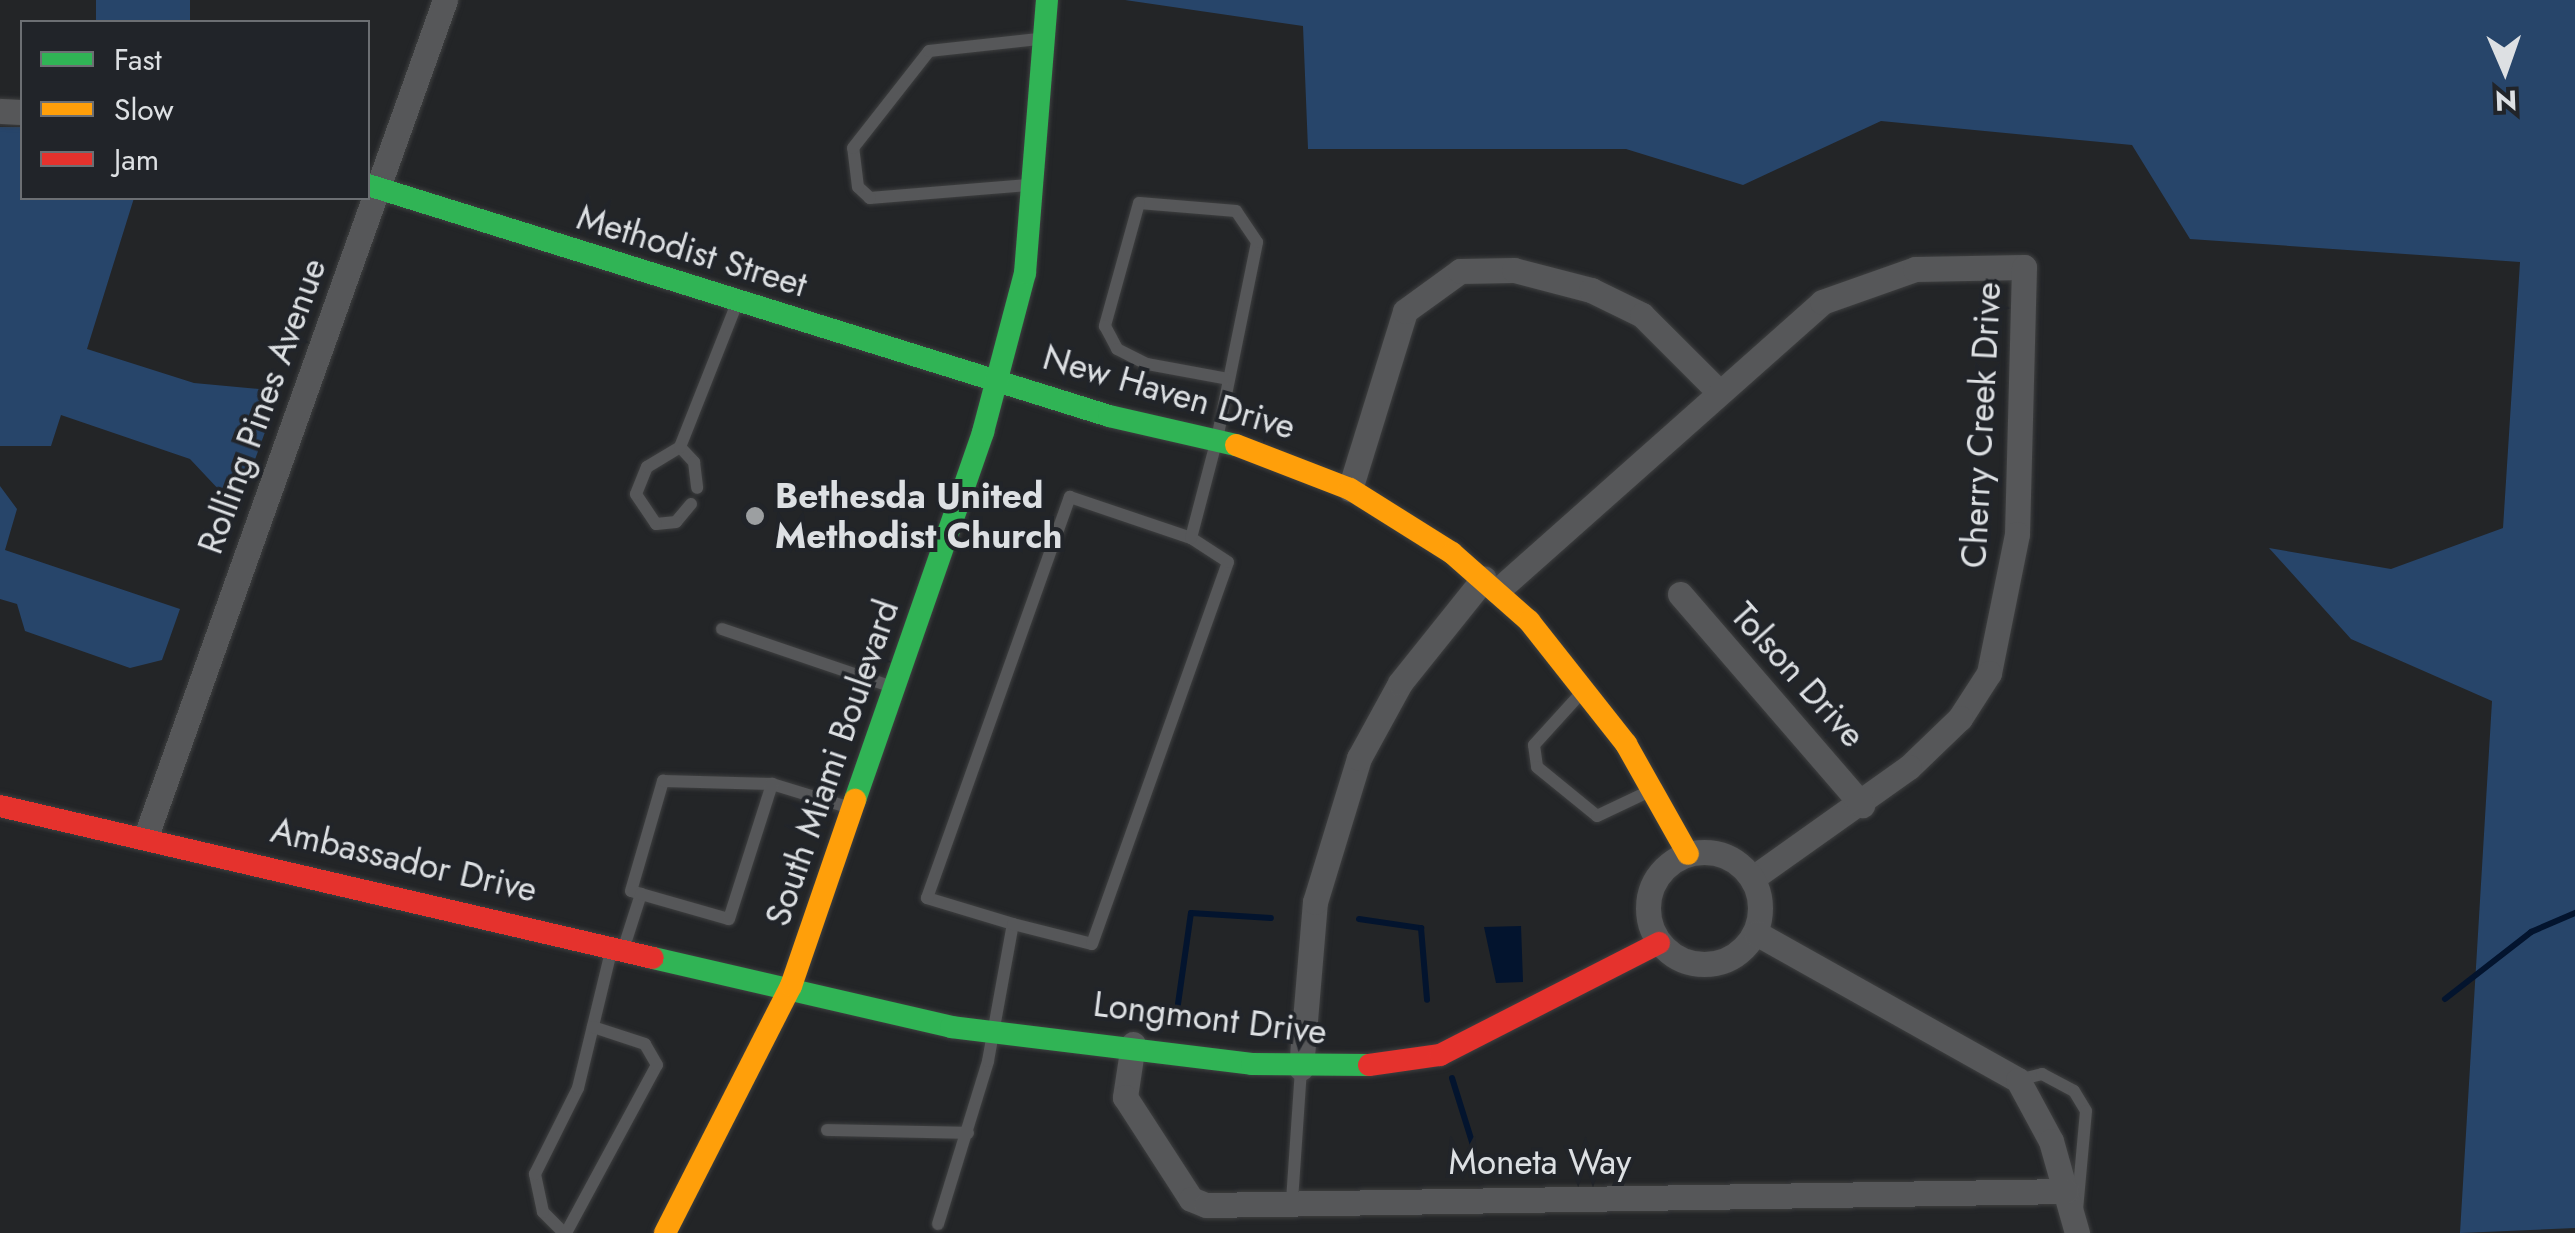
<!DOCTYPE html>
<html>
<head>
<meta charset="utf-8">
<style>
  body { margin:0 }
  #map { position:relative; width:2575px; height:1233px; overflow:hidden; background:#232527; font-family:Jost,sans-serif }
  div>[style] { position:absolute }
  .green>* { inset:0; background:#27456a; transform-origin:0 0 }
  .water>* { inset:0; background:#03142e }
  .stream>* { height:6px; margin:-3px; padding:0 3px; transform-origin:3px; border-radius:3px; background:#03142e }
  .roads { filter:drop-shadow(0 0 2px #3e3f40) drop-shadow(0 0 2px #3e3f40) }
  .lane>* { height:12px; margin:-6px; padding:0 6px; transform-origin:6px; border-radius:6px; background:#565759 }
  .street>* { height:25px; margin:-12.5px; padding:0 12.5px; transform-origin:12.5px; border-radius:12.5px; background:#565759 }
  .street>.ring { margin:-12.5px; padding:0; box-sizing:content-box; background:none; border:25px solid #565759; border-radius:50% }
  .fast>* { height:22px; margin:-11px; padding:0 11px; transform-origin:11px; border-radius:11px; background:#30b455 }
  .slow>* { height:22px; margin:-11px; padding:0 11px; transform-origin:11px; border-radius:11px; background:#ff9f0a }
  .jam>* { height:22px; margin:-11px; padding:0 11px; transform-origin:11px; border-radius:11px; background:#e5322d }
  .dots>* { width:28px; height:28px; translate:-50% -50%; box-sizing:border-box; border:5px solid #212429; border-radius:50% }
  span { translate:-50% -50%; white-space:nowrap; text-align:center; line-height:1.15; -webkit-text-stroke:8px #212429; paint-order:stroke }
  .street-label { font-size:35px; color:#dde0e3 }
  .poi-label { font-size:35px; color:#dde0e3; font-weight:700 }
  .left { translate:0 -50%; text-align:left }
  .legend { position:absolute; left:20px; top:20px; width:350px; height:180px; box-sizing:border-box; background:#212429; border:2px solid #6c6f73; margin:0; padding:12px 18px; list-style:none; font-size:30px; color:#dde0e3 }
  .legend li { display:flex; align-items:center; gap:20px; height:50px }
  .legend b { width:50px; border:2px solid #6c6f73 }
  .north { position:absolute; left:2455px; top:20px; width:100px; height:100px; -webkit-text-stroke:8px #212429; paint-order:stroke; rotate:178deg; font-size:28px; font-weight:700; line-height:40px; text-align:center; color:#dde0e3 }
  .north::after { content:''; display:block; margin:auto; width:35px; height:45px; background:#dde0e3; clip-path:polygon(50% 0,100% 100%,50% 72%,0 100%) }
</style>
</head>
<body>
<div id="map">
  <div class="green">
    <div style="left:96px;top:0;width:94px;height:22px"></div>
    <div style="clip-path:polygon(1125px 0,2575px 0,2575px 1228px,2460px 1233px,2492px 701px,2351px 639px,2269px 548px,2391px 569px,2503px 528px,2520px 262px,2190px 239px,2132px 145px,1881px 121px,1743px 185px,1626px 149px,1308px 149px,1303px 26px)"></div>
    <div style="clip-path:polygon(0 127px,22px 127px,22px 198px,134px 198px,87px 349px,194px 383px,280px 391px,237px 509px,190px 459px,61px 415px,51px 446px,0 446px)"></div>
    <div style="clip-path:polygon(0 486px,17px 509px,5px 550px,180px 609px,162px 660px,130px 668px,25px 631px,17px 604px,0 599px)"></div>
  </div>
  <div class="water">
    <div style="clip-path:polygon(1521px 926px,1523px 982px,1496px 983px,1484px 927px)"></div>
  </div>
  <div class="stream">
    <div style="left:1359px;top:919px;width:63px;rotate:8.3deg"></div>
    <div style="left:1421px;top:928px;width:72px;rotate:85.2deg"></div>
    <div style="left:2445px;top:999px;width:109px;rotate:-37.9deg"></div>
    <div style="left:2531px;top:932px;width:48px;rotate:-23.4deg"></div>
    <div style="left:1178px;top:1004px;width:92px;rotate:-81.9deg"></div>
    <div style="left:1191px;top:913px;width:80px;rotate:3.6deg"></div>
    <div style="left:1452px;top:1078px;width:70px;rotate:72.6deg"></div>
  </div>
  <div class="roads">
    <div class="lane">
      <div style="left:1028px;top:185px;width:159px;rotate:175.3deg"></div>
      <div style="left:870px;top:198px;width:16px;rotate:-137deg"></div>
      <div style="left:858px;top:187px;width:39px;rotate:-97deg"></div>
      <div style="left:853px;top:148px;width:123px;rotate:-51.9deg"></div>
      <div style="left:929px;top:51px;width:110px;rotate:-6.3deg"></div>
      <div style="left:680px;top:447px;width:21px;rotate:47deg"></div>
      <div style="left:694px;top:462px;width:26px;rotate:83deg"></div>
      <div style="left:691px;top:504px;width:23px;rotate:130deg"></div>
      <div style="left:676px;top:522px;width:20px;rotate:174deg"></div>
      <div style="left:656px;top:524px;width:36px;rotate:-124deg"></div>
      <div style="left:636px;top:494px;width:29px;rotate:-68deg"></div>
      <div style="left:647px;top:467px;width:39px;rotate:-31deg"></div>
      <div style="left:680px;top:447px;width:155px;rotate:-68.4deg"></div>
      <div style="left:722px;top:629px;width:176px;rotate:18.8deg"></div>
      <div style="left:1583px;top:691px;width:73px;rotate:132.2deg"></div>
      <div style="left:1534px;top:745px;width:22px;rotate:82deg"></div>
      <div style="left:1537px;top:767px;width:77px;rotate:39.2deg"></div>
      <div style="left:1597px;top:816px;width:59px;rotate:-25.3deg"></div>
      <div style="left:641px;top:894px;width:10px;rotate:-163deg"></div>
      <div style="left:631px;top:891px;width:115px;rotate:-73.8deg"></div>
      <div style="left:663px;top:781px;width:109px;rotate:1.6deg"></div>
      <div style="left:772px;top:784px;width:78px;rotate:17deg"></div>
      <div style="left:1013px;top:924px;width:90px;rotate:-163.2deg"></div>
      <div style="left:927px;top:898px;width:426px;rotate:-70.4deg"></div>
      <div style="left:1070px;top:497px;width:128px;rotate:18.7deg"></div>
      <div style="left:624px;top:947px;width:56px;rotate:-72.2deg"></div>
      <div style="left:641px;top:894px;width:91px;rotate:15.9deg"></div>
      <div style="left:729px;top:919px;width:142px;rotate:-72.3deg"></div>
      <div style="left:2018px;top:1080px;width:25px;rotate:-14deg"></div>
      <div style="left:2042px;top:1074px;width:36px;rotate:28deg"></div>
      <div style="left:2074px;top:1091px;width:23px;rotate:59deg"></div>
      <div style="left:2086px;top:1111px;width:98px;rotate:95.2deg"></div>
      <div style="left:827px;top:1130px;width:141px;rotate:1.2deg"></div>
      <div style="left:1292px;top:1201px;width:131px;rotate:-86.1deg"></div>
      <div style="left:938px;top:1224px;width:170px;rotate:-72.9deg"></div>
      <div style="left:988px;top:1061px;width:139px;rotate:-79.7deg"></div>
      <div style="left:1013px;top:924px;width:81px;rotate:14.2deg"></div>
      <div style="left:1092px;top:944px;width:405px;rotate:-70.4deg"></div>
      <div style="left:1228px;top:562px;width:44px;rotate:-147deg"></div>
      <div style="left:1191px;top:538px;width:102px;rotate:-75.3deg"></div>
      <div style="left:1217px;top:439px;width:201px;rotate:-78.5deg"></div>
      <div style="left:1257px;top:242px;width:37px;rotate:-124deg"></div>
      <div style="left:1236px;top:211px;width:97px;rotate:-175.3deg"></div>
      <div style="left:1139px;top:203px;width:128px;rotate:105.5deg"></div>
      <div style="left:1105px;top:326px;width:26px;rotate:62deg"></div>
      <div style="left:1117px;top:349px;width:34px;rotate:27deg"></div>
      <div style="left:1147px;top:364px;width:83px;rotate:10.4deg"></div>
      <div style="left:564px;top:1233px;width:30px;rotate:-135deg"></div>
      <div style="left:543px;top:1212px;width:39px;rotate:-102deg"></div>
      <div style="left:535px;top:1174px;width:96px;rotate:-63.4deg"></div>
      <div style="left:578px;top:1088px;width:140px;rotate:-76.4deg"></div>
      <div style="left:566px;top:1233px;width:191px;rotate:-61.6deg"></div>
      <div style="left:657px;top:1065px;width:24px;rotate:-120deg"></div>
      <div style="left:645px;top:1044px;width:55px;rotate:-161.9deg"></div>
    </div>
    <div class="street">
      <div style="left:0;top:111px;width:22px;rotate:3deg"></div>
      <div style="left:1350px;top:489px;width:186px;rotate:-72.8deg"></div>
      <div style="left:1405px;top:311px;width:68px;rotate:-36deg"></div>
      <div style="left:1460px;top:271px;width:54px;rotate:-1.1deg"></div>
      <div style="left:1514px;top:270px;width:80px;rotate:14.6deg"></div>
      <div style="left:1591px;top:290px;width:57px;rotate:26.1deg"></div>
      <div style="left:1642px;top:315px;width:106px;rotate:45deg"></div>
      <div style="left:1497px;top:591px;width:435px;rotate:-41.6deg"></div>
      <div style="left:1822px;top:302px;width:99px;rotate:-19.5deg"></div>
      <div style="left:1915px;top:269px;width:109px;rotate:-1.1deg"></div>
      <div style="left:2024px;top:267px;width:267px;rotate:91.5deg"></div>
      <div style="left:2017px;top:534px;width:142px;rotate:101.4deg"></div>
      <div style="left:1989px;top:673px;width:54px;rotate:122.8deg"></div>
      <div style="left:1960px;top:718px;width:71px;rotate:136.1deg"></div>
      <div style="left:1909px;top:767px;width:191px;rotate:144.6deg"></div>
      <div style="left:1680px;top:594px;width:279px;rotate:49.2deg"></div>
      <div style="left:146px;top:836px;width:888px;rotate:-70.32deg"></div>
      <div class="ring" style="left:1648px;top:852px;width:87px;height:87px"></div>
      <div style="left:1756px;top:933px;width:300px;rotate:29.3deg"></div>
      <div style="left:2018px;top:1080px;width:69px;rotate:61.6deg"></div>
      <div style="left:2051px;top:1141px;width:96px;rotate:74.2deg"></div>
      <div style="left:1133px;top:1044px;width:54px;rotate:98.6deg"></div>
      <div style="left:1125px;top:1097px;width:121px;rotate:57.1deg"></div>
      <div style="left:1191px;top:1199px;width:16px;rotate:22deg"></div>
      <div style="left:1206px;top:1205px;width:860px;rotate:-0.93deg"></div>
      <div style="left:1301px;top:1068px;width:167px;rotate:-85.2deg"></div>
      <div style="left:1315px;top:902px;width:151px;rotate:-73deg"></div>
      <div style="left:1359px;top:758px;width:85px;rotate:-61.3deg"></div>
      <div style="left:1400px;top:683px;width:134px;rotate:-51.3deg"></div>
    </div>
    <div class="fast">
      <div style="left:368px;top:185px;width:776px;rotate:17.31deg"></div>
      <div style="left:1109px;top:416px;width:130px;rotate:12.9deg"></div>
      <div style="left:855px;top:800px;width:390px;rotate:-70.8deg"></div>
      <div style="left:983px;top:432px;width:164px;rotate:-75.2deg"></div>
      <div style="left:1025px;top:273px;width:274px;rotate:-85.4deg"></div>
      <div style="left:653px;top:958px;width:306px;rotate:13deg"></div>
      <div style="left:951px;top:1027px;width:303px;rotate:7deg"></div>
      <div style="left:1252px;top:1064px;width:117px;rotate:0.5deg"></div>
    </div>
    <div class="slow">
      <div style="left:1236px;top:445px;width:122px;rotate:21.1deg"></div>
      <div style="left:1350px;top:489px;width:120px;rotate:32.1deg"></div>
      <div style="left:1452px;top:553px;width:103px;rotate:41.4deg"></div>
      <div style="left:1529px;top:621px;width:157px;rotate:51.7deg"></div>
      <div style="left:1626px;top:744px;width:126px;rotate:60.6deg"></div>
      <div style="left:665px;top:1233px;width:277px;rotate:-63deg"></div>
      <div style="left:791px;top:986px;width:197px;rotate:-71deg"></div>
    </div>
    <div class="jam">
      <div style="left:0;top:806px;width:670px;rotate:13.1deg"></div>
      <div style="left:1369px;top:1065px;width:72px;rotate:-8deg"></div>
      <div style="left:1440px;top:1055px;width:246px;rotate:-27.1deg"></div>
    </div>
  </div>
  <div class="dots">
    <div style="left:755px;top:516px;background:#9c9fa1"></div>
  </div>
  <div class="street-label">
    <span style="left:692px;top:251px;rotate:17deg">Methodist Street</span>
    <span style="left:1169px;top:392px;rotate:16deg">New Haven Drive</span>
    <span style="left:262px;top:406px;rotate:-70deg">Rolling Pines Avenue</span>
    <span style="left:1981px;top:425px;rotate:-87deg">Cherry Creek Drive</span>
    <span style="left:1798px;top:675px;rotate:48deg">Tolson Drive</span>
    <span style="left:832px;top:763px;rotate:-71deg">South Miami Boulevard</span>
    <span style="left:404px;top:860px;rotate:13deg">Ambassador Drive</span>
    <span style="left:1210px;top:1018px;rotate:7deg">Longmont Drive</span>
    <span style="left:1540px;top:1162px">Moneta Way</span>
  </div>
  <div class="poi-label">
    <span class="left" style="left:775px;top:516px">Bethesda United<br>Methodist Church</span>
  </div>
  <ul class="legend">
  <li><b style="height:12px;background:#30b455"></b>Fast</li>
  <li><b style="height:12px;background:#ff9f0a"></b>Slow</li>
  <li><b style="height:12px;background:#e5322d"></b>Jam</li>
  </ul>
  <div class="north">N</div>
</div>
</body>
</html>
